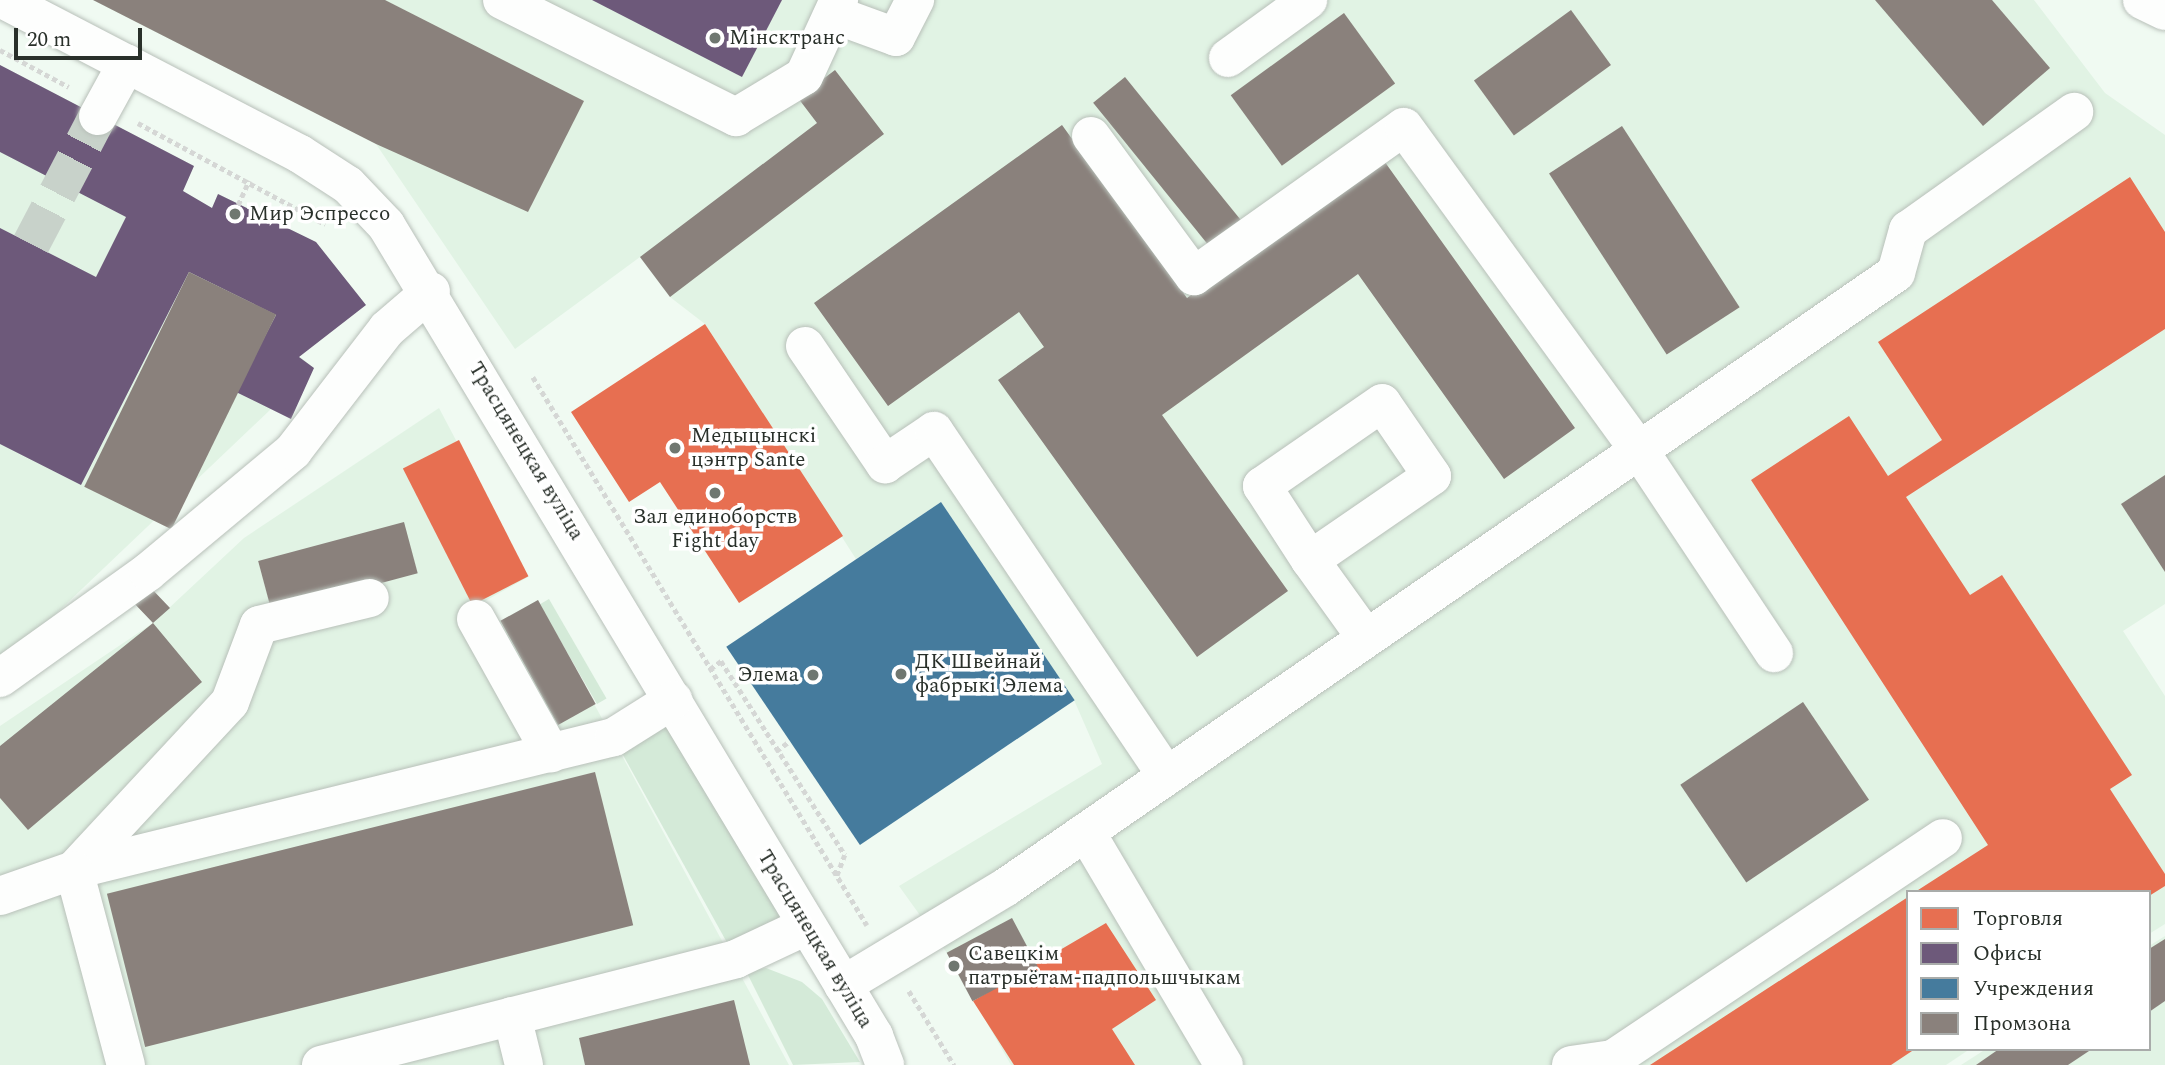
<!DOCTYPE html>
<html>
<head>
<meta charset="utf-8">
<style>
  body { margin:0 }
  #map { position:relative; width:2165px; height:1065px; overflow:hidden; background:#f0faf2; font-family:Spectral,serif }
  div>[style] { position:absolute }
  .built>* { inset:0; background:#e1f3e4 }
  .green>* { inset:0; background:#d4ead8; transform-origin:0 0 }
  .shops>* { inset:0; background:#e76f51; transform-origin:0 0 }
  .offices>* { inset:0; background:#6d597a }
  .public>* { inset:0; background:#457b9d; transform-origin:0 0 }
  .industry>* { inset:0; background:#8a817c; transform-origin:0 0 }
  .minor-tunnel>* { height:38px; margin-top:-19px; transform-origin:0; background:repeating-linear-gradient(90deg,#c8d2ca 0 38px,transparent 0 57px) }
  .path>* { height:4.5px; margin-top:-2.25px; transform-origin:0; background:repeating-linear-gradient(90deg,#d5d7d5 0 5px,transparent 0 8.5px) }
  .roads { filter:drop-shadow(0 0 2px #b8c0b9) drop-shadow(0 0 2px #b8c0b9) }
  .minor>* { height:38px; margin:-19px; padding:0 19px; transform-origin:19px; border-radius:19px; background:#fdfefd }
  .dots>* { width:19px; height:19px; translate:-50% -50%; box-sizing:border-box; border:4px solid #fff; border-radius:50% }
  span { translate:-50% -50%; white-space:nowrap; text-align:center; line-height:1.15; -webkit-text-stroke:7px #fff; paint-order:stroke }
  .poi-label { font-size:21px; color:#29302a }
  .left { translate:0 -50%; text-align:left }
  .right { translate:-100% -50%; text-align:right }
  .street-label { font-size:21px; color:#29302a }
  .legend { position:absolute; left:1906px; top:890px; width:245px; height:161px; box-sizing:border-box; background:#fff; border:2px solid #a9acaa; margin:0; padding:9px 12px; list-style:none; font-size:21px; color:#29302a }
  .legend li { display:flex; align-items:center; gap:14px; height:35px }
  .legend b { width:35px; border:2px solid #a9acaa }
  .scale { position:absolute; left:14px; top:28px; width:128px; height:32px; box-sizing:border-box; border:4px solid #29302a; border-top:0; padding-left:9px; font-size:21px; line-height:24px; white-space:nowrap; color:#29302a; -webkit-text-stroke:5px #fff; paint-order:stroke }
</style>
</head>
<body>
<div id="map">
  <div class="built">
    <div style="clip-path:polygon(93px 0,2034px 0,2105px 93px,2165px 135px,2165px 604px,2123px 631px,2165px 696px,2165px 924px,2149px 934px,2149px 892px,1908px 892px,1908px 1049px,1970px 1049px,1946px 1065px,1011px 1065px,947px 953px,899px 886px,1102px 764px,1074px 700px,941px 502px,856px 559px,705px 324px,670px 297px,640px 257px,515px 349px,376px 144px)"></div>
    <div style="clip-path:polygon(0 65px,194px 166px,183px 191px,212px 208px,218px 194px,316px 242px,366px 305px,299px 356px,314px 368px,0 667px)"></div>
    <div style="clip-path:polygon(439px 408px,528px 577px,478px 605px,500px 621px,538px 600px,789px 1065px,0 1065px,0 726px,153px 623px,244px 538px)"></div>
    <div style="clip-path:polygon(2165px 936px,2165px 1065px,1961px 1065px,1986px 1049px,2149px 1049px,2149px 946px)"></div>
  </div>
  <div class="green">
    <div style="left:549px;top:599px;width:115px;height:11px;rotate:60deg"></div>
    <div style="clip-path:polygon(670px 711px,778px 905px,782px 926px,730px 948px,618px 746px)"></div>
    <div style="clip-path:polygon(766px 968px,802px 982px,822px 999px,860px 1062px,793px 1065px,746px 971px)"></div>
  </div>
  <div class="shops">
    <div style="clip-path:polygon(2130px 177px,2165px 232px,2165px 329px,1906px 497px,1970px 595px,2002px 575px,2132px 775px,2110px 789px,2165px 874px,2165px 886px,2149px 896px,1915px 892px,1988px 845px,1751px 480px,1849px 416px,1888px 476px,1942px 440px,1878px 342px)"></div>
    <div style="clip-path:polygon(705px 324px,843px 536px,739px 603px,660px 482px,629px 502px,571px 412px)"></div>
    <div style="left:459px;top:440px;width:153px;height:63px;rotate:63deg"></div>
    <div style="clip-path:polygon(1908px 897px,1908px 1049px,1915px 1049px,1891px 1065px,1650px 1065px)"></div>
    <div style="clip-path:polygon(1106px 923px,1156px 1000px,1112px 1029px,1135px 1065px,1014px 1065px,973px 1001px)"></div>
  </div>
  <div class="offices">
    <div style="clip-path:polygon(592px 0,782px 0,742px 77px)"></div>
    <div style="clip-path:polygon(0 65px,194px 166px,183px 191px,212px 208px,218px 194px,316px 242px,366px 305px,299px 357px,314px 368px,291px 419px,236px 392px,276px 315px,189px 272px,81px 485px,0 444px,0 228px,96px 277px,126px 217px,0 152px)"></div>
  </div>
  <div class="public">
    <div style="left:941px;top:502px;width:239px;height:259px;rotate:56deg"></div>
  </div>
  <div class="industry">
    <div style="clip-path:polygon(93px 0,385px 0,584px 101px,528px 212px,376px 144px)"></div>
    <div style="clip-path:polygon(1875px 0,1992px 0,2050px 68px,1983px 126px)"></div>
    <div style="left:1571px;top:10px;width:68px;height:120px;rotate:54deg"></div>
    <div style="left:1344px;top:13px;width:87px;height:140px;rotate:54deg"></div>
    <div style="clip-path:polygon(835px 70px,884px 134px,670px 297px,640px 257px,817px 123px,798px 98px)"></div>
    <div style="left:1125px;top:77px;width:184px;height:41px;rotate:51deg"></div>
    <div style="clip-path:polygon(1062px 125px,1187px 298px,1382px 158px,1575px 428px,1504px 479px,1358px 274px,1162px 415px,1288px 591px,1197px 657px,998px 380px,1044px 347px,1019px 312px,888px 406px,814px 303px)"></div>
    <div style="left:1622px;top:126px;width:216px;height:87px;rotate:57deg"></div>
    <div style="left:189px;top:272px;width:97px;height:239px;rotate:26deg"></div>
    <div style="clip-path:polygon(2165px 475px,2165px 572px,2121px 504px)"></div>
    <div style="left:404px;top:522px;width:53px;height:151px;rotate:75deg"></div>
    <div style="clip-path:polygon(149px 586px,170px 608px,153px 623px,202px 682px,28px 830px,0 798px,0 746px,153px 623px,132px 601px)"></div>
    <div style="left:538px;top:600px;width:119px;height:43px;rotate:61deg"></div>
    <div style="left:1803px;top:702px;width:118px;height:148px;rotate:56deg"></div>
    <div style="left:595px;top:772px;width:158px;height:503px;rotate:76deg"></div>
    <div style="left:1012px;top:918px;width:55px;height:74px;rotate:62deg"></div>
    <div style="clip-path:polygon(2165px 939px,2165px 1001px,2149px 1012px,2149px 949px)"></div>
    <div style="clip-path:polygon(734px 1000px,750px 1065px,585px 1065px,579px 1038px)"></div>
    <div style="clip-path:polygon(1999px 1049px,2092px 1049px,2068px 1065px,1976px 1065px)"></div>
  </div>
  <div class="minor-tunnel">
    <div style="left:31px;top:244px;width:144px;rotate:-62.4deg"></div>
  </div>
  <div class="path">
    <div style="left:0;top:50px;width:78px;rotate:28.2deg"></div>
    <div style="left:138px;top:123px;width:213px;rotate:28.4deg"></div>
    <div style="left:238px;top:205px;width:27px;rotate:-66deg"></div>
    <div style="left:533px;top:377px;width:642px;rotate:58.64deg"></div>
    <div style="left:710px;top:669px;width:14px;rotate:-36deg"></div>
    <div style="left:721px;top:661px;width:230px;rotate:57.4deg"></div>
    <div style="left:845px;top:855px;width:25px;rotate:111deg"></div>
    <div style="left:776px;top:751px;width:17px;rotate:-36deg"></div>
    <div style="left:909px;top:991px;width:87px;rotate:58.7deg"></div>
  </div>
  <div class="roads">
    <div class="minor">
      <div style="left:4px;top:0;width:334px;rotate:27.5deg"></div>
      <div style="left:300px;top:154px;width:57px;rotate:32.9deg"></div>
      <div style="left:348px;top:185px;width:55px;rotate:46.5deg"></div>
      <div style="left:386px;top:225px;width:947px;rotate:58.96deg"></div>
      <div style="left:874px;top:1036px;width:31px;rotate:69deg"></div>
      <div style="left:502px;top:0;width:262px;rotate:26.6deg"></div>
      <div style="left:736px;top:117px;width:79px;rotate:-31.1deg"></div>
      <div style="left:804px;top:76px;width:84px;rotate:-65.3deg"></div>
      <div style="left:2142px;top:0;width:25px;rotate:26deg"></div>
      <div style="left:833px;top:14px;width:67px;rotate:20.1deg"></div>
      <div style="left:896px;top:37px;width:42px;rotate:-62.8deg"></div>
      <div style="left:1228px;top:58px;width:99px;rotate:-35.9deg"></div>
      <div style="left:98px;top:116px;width:60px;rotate:-61.3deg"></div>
      <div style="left:1091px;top:136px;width:174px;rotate:53.7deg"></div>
      <div style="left:1194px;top:276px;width:257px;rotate:-35.4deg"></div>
      <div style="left:1404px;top:127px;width:399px;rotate:54deg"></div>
      <div style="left:1639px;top:450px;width:244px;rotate:56.4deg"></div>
      <div style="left:805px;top:346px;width:143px;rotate:55.9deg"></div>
      <div style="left:885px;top:464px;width:59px;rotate:-34deg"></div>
      <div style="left:934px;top:431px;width:416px;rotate:56deg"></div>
      <div style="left:1310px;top:560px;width:148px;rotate:-34.5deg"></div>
      <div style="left:1432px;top:476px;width:88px;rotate:-124.4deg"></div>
      <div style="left:1382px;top:403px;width:146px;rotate:145.3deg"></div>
      <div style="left:1262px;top:486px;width:88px;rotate:57deg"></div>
      <div style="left:1310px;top:560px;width:96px;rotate:54.3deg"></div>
      <div style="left:476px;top:619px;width:154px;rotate:60.8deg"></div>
      <div style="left:0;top:678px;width:182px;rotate:-35.6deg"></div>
      <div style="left:148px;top:572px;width:189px;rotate:-39.8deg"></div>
      <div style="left:293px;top:451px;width:154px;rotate:-52.4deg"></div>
      <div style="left:387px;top:329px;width:58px;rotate:-40.8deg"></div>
      <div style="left:1086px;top:832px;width:271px;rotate:59.4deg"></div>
      <div style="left:74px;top:870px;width:556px;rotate:-13.84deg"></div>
      <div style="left:614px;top:737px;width:70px;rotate:-32.1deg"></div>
      <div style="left:74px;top:870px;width:229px;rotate:-47.1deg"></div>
      <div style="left:230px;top:702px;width:82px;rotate:-69.4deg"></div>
      <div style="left:259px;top:625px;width:114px;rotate:-13.7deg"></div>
      <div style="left:0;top:896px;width:78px;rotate:-19.4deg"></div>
      <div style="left:74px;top:870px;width:202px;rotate:75.1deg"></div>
      <div style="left:843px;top:985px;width:190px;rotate:-31deg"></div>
      <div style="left:1006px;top:887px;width:1081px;rotate:-34.6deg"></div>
      <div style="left:1896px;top:273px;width:45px;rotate:-74.4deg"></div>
      <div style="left:1908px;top:230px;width:204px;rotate:-35.4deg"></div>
      <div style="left:512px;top:1016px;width:50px;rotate:76.2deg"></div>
      <div style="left:321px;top:1065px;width:428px;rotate:-14.3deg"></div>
      <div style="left:736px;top:959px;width:77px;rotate:-25.2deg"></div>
      <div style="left:1571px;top:1065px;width:42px;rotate:-8.1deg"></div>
      <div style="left:1613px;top:1059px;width:397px;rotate:-33.8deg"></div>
    </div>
  </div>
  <div class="dots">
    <div style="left:715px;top:38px;background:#6f7770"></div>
    <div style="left:235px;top:214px;background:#6f7770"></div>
    <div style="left:675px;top:448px;background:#6f7770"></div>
    <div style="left:715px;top:493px;background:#6f7770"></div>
    <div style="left:901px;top:674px;background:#6f7770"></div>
    <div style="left:813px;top:675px;background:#6f7770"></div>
    <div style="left:954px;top:966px;background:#6f7770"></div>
  </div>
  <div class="poi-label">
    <span class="left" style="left:729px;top:38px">Мінсктранс</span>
    <span class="left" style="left:249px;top:214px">Мир Эспрессо</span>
    <span class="left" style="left:691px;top:448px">Медыцынскі<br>цэнтр Sante</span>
    <span style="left:715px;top:529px">Зал единоборств<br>Fight day</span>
    <span class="left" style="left:915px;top:674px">ДК Швейнай<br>фабрыкі Элема</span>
    <span class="right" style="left:799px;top:675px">Элема</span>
    <span class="left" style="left:968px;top:966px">Савецкім<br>патрыётам-падпольшчыкам</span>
  </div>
  <div class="street-label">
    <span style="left:526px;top:451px;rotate:59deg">Трасцянецкая вуліца</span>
    <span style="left:815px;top:939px;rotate:59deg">Трасцянецкая вуліца</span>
  </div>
  <ul class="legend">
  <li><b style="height:19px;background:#e76f51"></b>Торговля</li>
  <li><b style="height:19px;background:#6d597a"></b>Офисы</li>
  <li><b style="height:19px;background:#457b9d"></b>Учреждения</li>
  <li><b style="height:19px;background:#8a817c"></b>Промзона</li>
  </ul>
  <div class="scale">20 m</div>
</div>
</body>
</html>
